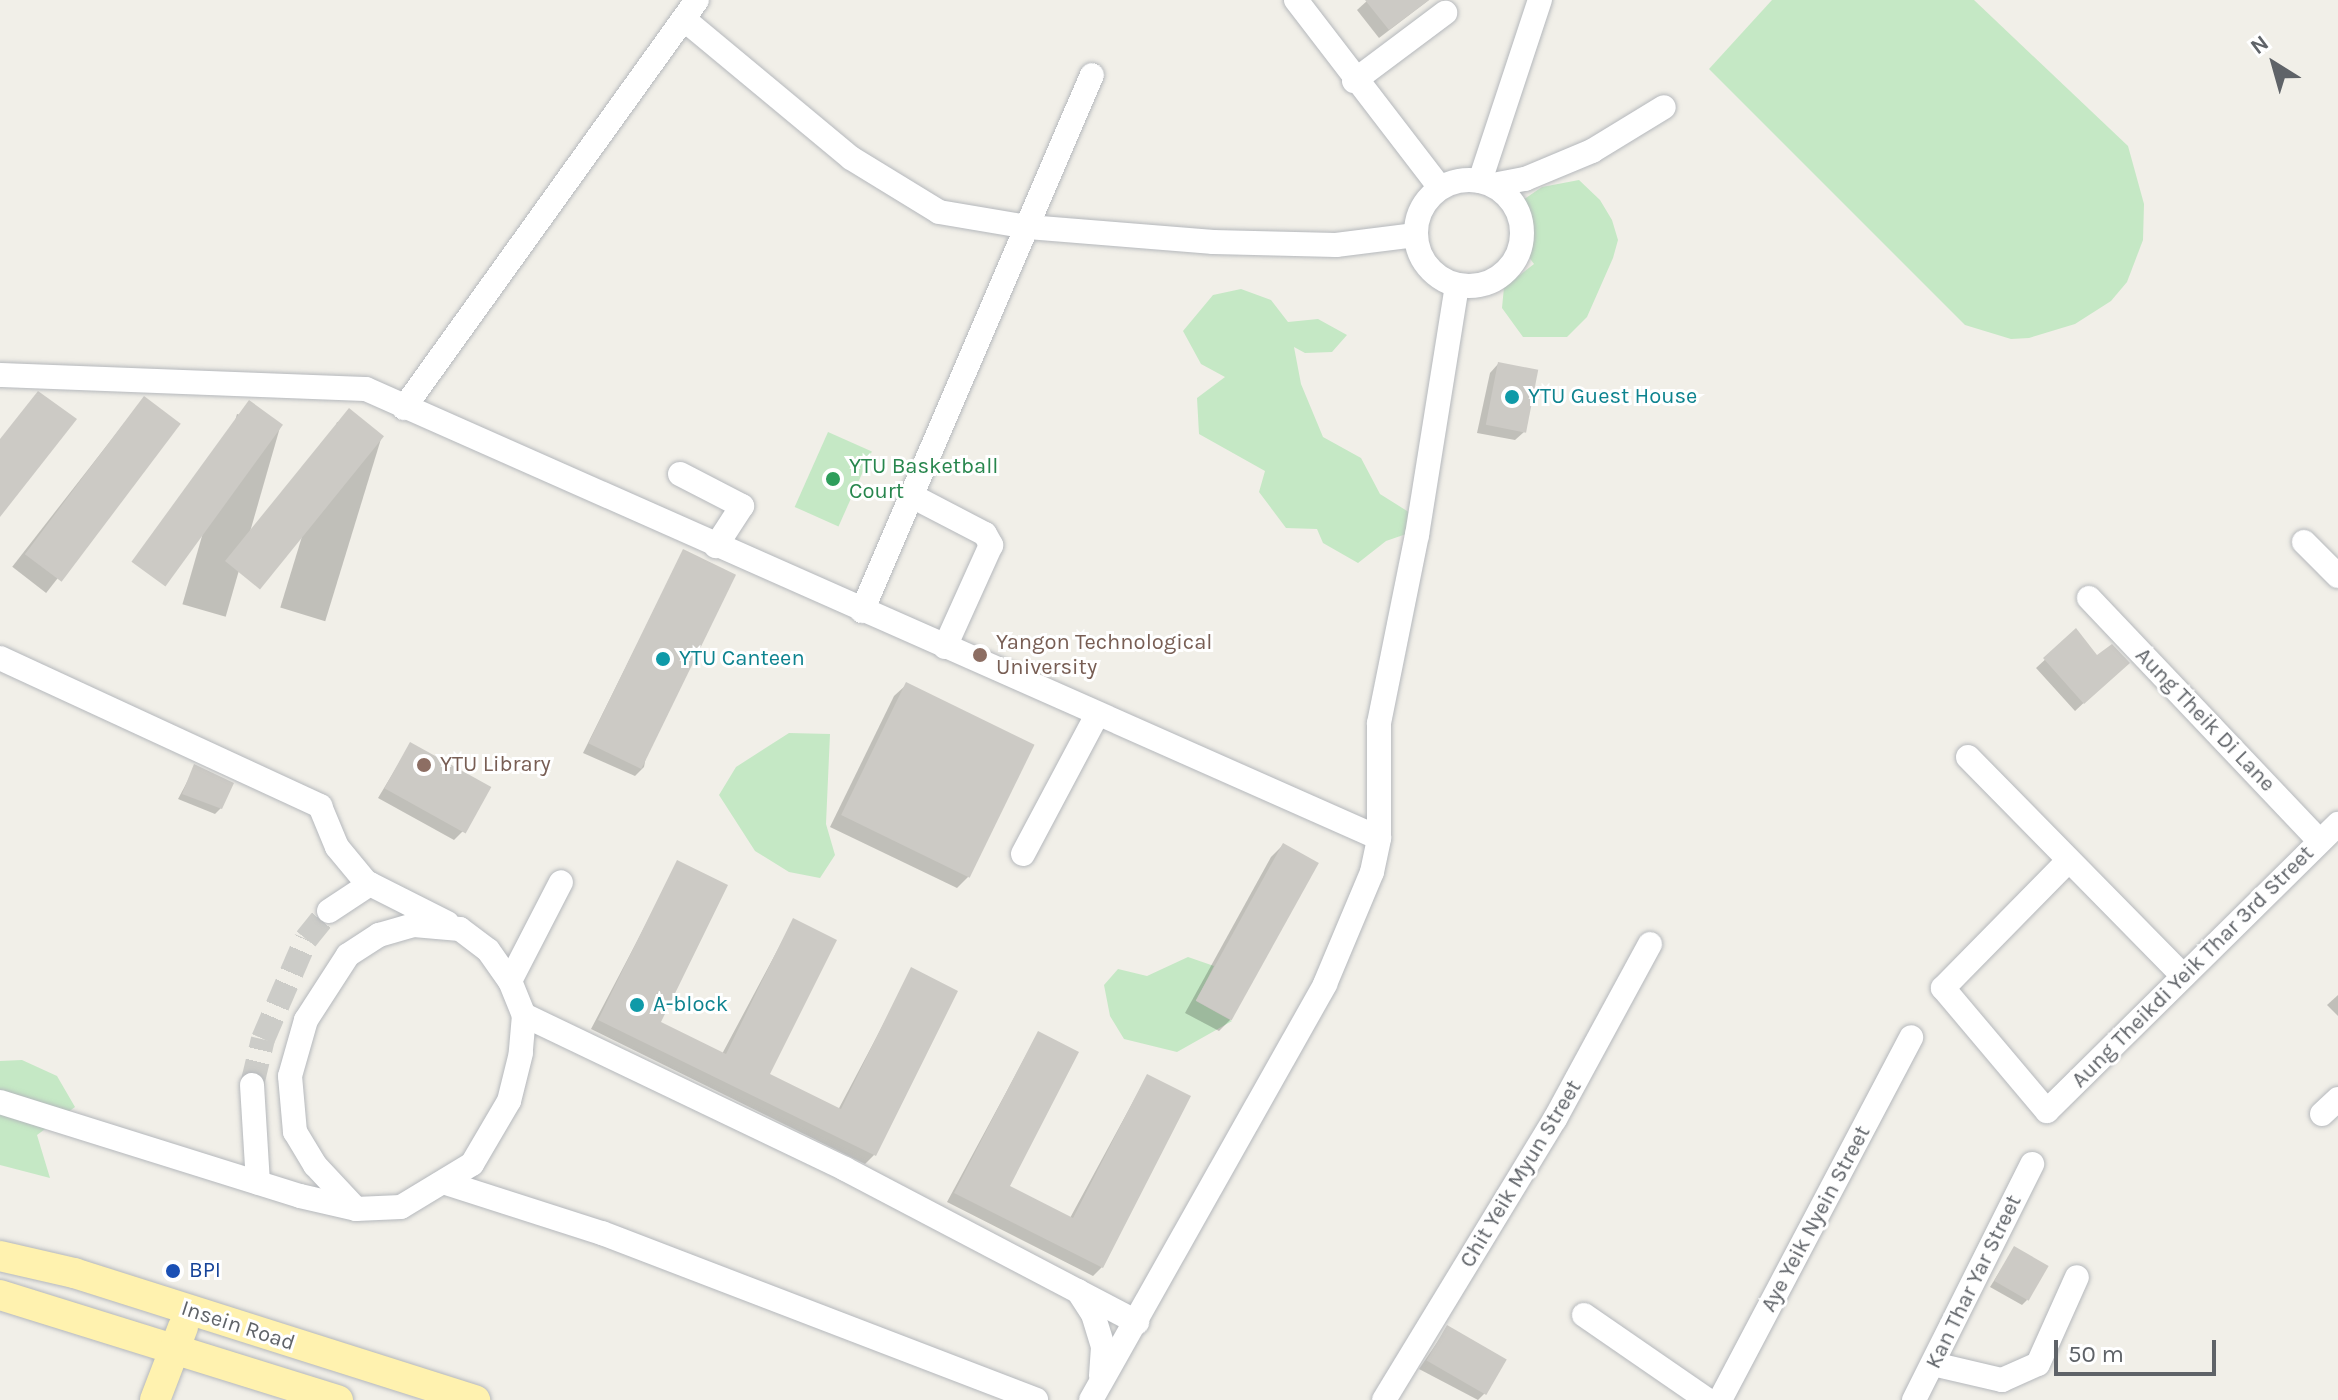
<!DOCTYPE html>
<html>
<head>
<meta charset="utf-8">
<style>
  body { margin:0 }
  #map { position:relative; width:2338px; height:1400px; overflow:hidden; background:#f1efe8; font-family:Karla,sans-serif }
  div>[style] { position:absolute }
  .green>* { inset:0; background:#c5e8c5; transform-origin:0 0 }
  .shadow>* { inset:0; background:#0003; transform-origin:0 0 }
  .building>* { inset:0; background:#cccac5; transform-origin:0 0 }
  .minor-tunnel>* { height:24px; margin-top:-12px; transform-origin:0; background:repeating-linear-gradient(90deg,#ccccc8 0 24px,transparent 0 36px) }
  .roads { filter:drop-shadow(0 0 2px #b5b8bc) drop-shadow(0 0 2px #b5b8bc) }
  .minor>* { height:24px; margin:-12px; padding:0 12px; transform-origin:12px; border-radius:12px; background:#fff }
  .minor>.ring { margin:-12px; padding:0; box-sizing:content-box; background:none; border:24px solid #fff; border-radius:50% }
  .major>* { height:30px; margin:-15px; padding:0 15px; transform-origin:15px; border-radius:15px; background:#fff2af }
  .dots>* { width:22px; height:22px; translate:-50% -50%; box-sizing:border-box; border:4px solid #fff; border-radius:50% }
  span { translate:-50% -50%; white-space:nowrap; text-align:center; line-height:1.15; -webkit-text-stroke:6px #fff; paint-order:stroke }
  .culture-label { font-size:22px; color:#0d838f }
  .left { translate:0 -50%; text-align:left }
  .leisure-label { font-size:22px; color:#27864d }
  .education-label { font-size:22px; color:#785e54 }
  .street-label { font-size:22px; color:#5f6368 }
  .transit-label { font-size:22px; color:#164399 }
  .north { position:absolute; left:2234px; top:24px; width:80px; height:80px; -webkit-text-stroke:6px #fff; paint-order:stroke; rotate:323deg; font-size:22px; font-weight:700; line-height:32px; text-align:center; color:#5f6368 }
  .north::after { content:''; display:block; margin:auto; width:28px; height:36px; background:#5f6368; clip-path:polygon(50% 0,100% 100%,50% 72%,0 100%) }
  .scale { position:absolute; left:2054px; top:1340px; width:162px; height:36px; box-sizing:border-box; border:4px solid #5f6368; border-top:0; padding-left:10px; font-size:24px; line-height:28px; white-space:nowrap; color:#5f6368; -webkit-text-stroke:6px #fff; paint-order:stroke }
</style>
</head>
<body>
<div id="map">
  <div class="green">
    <div style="clip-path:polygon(1772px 0,1974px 0,2128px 146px,2144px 204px,2143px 240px,2127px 282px,2111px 301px,2075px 324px,2029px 338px,2011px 339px,1965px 325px,1709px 69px)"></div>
    <div style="clip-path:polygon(1579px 180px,1600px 200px,1612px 220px,1618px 240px,1613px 258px,1587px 317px,1567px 337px,1523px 337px,1502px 308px,1504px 287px,1534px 264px,1512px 234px,1514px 206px,1542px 187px)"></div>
    <div style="clip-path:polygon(1241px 289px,1271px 300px,1288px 322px,1318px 319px,1347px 335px,1332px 352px,1305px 353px,1294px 347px,1301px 384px,1323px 437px,1361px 458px,1380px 494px,1415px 516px,1412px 532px,1386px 541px,1358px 563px,1323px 543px,1317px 529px,1286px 528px,1259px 492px,1265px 471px,1199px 434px,1197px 398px,1225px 377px,1201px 364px,1183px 331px,1213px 295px)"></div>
    <div style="left:828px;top:432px;width:48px;height:82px;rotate:24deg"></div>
    <div style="clip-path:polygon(789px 733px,830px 734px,826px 824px,835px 855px,820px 878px,789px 872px,755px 851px,719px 795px,736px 767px)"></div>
    <div style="clip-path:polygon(1188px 957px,1214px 966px,1196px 1001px,1232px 1021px,1177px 1052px,1124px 1039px,1110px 1016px,1104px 985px,1118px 969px,1147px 976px)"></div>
    <div style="clip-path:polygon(22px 1060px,57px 1076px,75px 1107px,37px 1135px,50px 1178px,0 1165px,0 1061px)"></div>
  </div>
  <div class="shadow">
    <div style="clip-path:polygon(1429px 0,1379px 38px,1357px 10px,1368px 0)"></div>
    <div style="clip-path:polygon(1498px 364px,1524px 432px,1515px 440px,1477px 433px,1490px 373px)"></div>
    <div style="left:144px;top:398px;width:43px;height:214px;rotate:38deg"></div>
    <div style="left:237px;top:414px;width:45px;height:198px;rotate:16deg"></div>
    <div style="left:337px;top:422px;width:47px;height:194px;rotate:17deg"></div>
    <div style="clip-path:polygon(683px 552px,644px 767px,635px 776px,583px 753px)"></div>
    <div style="clip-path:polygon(2076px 631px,2097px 658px,2118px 671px,2075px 711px,2036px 668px)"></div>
    <div style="clip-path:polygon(906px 685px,1032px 745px,969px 876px,957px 888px,830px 827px,894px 696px)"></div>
    <div style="clip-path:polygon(410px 745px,463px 831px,454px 840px,378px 798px)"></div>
    <div style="clip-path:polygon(195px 767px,221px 808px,215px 814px,178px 799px)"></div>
    <div style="clip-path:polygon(1283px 845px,1231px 1019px,1219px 1031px,1185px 1013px,1271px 857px)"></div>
    <div style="clip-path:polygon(678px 863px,658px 1023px,722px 1054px,793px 921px,767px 1075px,838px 1110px,912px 970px,874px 1155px,865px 1164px,591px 1029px)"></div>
    <div style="clip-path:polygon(2338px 995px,2338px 1016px,2327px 1005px)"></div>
    <div style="clip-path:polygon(1038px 1033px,1007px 1187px,1070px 1218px,1147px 1076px,1102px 1267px,1093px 1276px,947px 1202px)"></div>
    <div style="clip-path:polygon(2014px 1249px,2027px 1300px,2022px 1305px,1990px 1287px)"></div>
    <div style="clip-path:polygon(1447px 1328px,1485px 1393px,1478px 1400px,1419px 1369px)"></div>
  </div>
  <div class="building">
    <div style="clip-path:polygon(1365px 0,1429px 0,1389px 30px)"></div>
    <div style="left:1498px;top:362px;width:41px;height:64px;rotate:11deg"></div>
    <div style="clip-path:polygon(38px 391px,77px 419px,0 517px,0 439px)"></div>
    <div style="left:144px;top:396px;width:46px;height:198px;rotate:37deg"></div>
    <div style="left:249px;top:400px;width:42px;height:200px;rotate:36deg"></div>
    <div style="left:349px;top:408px;width:45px;height:197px;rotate:39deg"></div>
    <div style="left:683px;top:549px;width:59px;height:216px;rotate:26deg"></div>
    <div style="clip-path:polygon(2076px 628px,2097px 655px,2112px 644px,2130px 663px,2084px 704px,2043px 658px)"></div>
    <div style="left:906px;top:682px;width:143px;height:148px;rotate:26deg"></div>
    <div style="left:410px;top:742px;width:93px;height:53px;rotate:29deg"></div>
    <div style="clip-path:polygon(194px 764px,234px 783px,222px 809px,182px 794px)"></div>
    <div style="left:1283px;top:843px;width:41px;height:180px;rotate:29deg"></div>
    <div style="clip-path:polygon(677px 860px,728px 885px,661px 1022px,726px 1054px,793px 918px,837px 940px,770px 1074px,841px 1109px,911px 967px,958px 991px,876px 1156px,598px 1020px)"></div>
    <div style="clip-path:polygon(1038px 1031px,1079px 1052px,1010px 1186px,1073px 1218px,1147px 1074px,1191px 1096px,1103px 1268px,954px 1193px)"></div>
    <div style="left:2014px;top:1246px;width:40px;height:40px;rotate:30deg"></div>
    <div style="left:1447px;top:1325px;width:69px;height:41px;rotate:30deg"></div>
  </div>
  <div class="minor-tunnel">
    <div style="left:252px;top:1085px;width:47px;rotate:-76.6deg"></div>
    <div style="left:263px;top:1039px;width:109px;rotate:-66.7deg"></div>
    <div style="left:306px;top:939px;width:36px;rotate:-51deg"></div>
  </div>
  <div class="roads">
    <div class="minor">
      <div style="left:1296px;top:0;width:237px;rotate:52.5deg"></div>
      <div style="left:686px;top:21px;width:214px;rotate:39.7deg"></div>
      <div style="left:851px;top:158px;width:103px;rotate:31.5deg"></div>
      <div style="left:939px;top:212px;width:90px;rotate:9.6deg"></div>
      <div style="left:1028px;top:227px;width:186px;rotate:4.6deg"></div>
      <div style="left:1213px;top:242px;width:123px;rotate:1.4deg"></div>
      <div style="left:1336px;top:245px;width:80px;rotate:-7.2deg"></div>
      <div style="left:1354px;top:81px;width:114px;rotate:-36.8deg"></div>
      <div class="ring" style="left:1416px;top:180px;width:82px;height:82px"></div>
      <div style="left:1480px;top:181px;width:191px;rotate:-71.7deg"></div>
      <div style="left:1493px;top:185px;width:33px;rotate:-11deg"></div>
      <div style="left:1525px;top:179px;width:73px;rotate:-22.7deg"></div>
      <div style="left:1592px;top:151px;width:84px;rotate:-31.4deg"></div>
      <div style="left:0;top:375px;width:366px;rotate:2.2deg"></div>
      <div style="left:366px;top:389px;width:1108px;rotate:23.9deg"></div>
      <div style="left:404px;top:408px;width:502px;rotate:-54.32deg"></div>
      <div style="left:680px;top:474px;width:70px;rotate:27.3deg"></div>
      <div style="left:742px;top:506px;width:48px;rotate:123deg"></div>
      <div style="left:912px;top:496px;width:82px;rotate:27.5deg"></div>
      <div style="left:985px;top:534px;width:13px;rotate:61deg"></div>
      <div style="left:991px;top:545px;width:112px;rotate:114.3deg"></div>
      <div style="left:2304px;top:542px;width:48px;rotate:45deg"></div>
      <div style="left:2089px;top:598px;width:335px;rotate:46.5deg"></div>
      <div style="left:862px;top:611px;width:583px;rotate:-66.78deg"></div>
      <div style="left:0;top:658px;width:353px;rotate:24.8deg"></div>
      <div style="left:320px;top:806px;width:44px;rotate:67.5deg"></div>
      <div style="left:337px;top:847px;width:45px;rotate:50.4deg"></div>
      <div style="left:366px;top:882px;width:91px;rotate:26.8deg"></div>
      <div style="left:1968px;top:757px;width:307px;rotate:45.5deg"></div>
      <div style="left:1023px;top:854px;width:157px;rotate:-62deg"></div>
      <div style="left:2067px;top:862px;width:177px;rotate:134.5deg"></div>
      <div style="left:1943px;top:988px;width:161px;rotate:49.8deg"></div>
      <div style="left:2047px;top:1111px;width:409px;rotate:-44.6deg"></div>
      <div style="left:329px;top:911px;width:49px;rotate:-33.4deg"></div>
      <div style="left:414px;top:925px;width:46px;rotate:5deg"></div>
      <div style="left:460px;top:929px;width:35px;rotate:37deg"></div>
      <div style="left:488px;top:950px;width:38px;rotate:55deg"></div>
      <div style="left:510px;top:981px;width:37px;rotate:68deg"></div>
      <div style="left:524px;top:1015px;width:38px;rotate:95deg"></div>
      <div style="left:521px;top:1053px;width:49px;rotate:104deg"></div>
      <div style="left:509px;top:1101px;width:73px;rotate:120.4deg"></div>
      <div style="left:472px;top:1164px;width:83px;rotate:148.8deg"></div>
      <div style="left:401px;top:1207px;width:45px;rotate:177.5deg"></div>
      <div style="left:356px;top:1209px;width:60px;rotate:-133deg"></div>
      <div style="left:315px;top:1165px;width:39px;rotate:-121deg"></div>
      <div style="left:295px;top:1132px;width:56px;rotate:-95.1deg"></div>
      <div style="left:290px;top:1076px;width:58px;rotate:-74.1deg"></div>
      <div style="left:306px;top:1020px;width:77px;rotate:-57.1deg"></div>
      <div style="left:348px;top:955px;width:37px;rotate:-33deg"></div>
      <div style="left:379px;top:935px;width:36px;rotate:-16deg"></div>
      <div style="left:510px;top:981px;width:111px;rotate:-62.7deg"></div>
      <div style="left:524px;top:1015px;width:356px;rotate:25.6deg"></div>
      <div style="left:845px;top:1169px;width:330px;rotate:27.7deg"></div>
      <div style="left:252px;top:1085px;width:98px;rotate:86.5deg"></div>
      <div style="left:0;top:1102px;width:314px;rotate:17.4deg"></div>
      <div style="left:300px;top:1196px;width:57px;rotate:13.1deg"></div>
      <div style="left:2322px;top:1114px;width:22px;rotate:-43deg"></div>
      <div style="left:446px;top:1183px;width:164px;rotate:17.8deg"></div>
      <div style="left:602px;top:1233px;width:465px;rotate:21deg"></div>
      <div style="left:1078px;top:1291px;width:27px;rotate:57deg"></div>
      <div style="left:1093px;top:1314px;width:34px;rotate:73deg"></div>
      <div style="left:1103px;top:1347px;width:29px;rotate:94deg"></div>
      <div style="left:1584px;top:1315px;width:150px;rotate:34.6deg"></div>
      <div style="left:1933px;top:1364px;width:71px;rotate:13.1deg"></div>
      <div style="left:2002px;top:1380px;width:39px;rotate:-24deg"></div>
      <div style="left:2038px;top:1364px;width:95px;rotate:-65.9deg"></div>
      <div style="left:1091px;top:1400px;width:477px;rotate:-60.6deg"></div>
      <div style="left:1325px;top:984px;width:121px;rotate:-67.2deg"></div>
      <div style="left:1372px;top:872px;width:35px;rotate:-78deg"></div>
      <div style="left:1379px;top:838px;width:115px;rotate:-90deg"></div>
      <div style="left:1379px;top:723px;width:192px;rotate:-78.6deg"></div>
      <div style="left:1417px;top:535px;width:253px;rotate:-80.9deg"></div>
      <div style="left:1384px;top:1400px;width:329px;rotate:-58.7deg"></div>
      <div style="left:1555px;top:1119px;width:199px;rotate:-61.5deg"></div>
      <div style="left:1720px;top:1400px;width:410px;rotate:-62.2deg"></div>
      <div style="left:1914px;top:1400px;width:264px;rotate:-63.4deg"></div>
    </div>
    <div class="major">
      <div style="left:0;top:1256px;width:76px;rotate:12.9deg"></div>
      <div style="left:74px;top:1273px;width:421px;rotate:17.6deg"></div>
      <div style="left:0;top:1295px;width:354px;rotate:17.3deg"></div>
      <div style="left:155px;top:1400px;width:78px;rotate:-69deg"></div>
    </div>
  </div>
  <div class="dots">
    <div style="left:1512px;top:397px;background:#0f9aa8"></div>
    <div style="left:833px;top:479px;background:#2e9e5b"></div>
    <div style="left:980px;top:655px;background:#8d6e63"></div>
    <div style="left:663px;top:659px;background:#0f9aa8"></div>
    <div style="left:424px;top:765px;background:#8d6e63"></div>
    <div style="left:637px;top:1005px;background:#0f9aa8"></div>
    <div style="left:173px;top:1271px;background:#1a4fb4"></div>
  </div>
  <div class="culture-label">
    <span class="left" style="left:1528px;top:397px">YTU Guest House</span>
    <span class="left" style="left:679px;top:659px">YTU Canteen</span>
    <span class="left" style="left:653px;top:1005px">A-block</span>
  </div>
  <div class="leisure-label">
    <span class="left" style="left:849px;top:479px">YTU Basketball<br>Court</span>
  </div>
  <div class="education-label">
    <span class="left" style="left:996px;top:655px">Yangon Technological<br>University</span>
    <span class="left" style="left:440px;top:765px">YTU Library</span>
  </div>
  <div class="street-label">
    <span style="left:2205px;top:720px;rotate:46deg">Aung Theik Di Lane</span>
    <span style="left:2193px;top:967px;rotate:-45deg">Aung Theikdi Yeik Thar 3rd Street</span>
    <span style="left:1521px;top:1174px;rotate:-59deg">Chit Yeik Myun Street</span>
    <span style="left:1816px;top:1219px;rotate:-62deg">Aye Yeik Nyein Street</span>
    <span style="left:1974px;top:1282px;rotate:-64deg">Kan Thar Yar Street</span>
    <span style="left:238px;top:1326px;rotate:18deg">Insein Road</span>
  </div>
  <div class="transit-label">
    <span class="left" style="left:189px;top:1271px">BPI</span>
  </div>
  <div class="north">N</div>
  <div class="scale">50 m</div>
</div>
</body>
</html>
